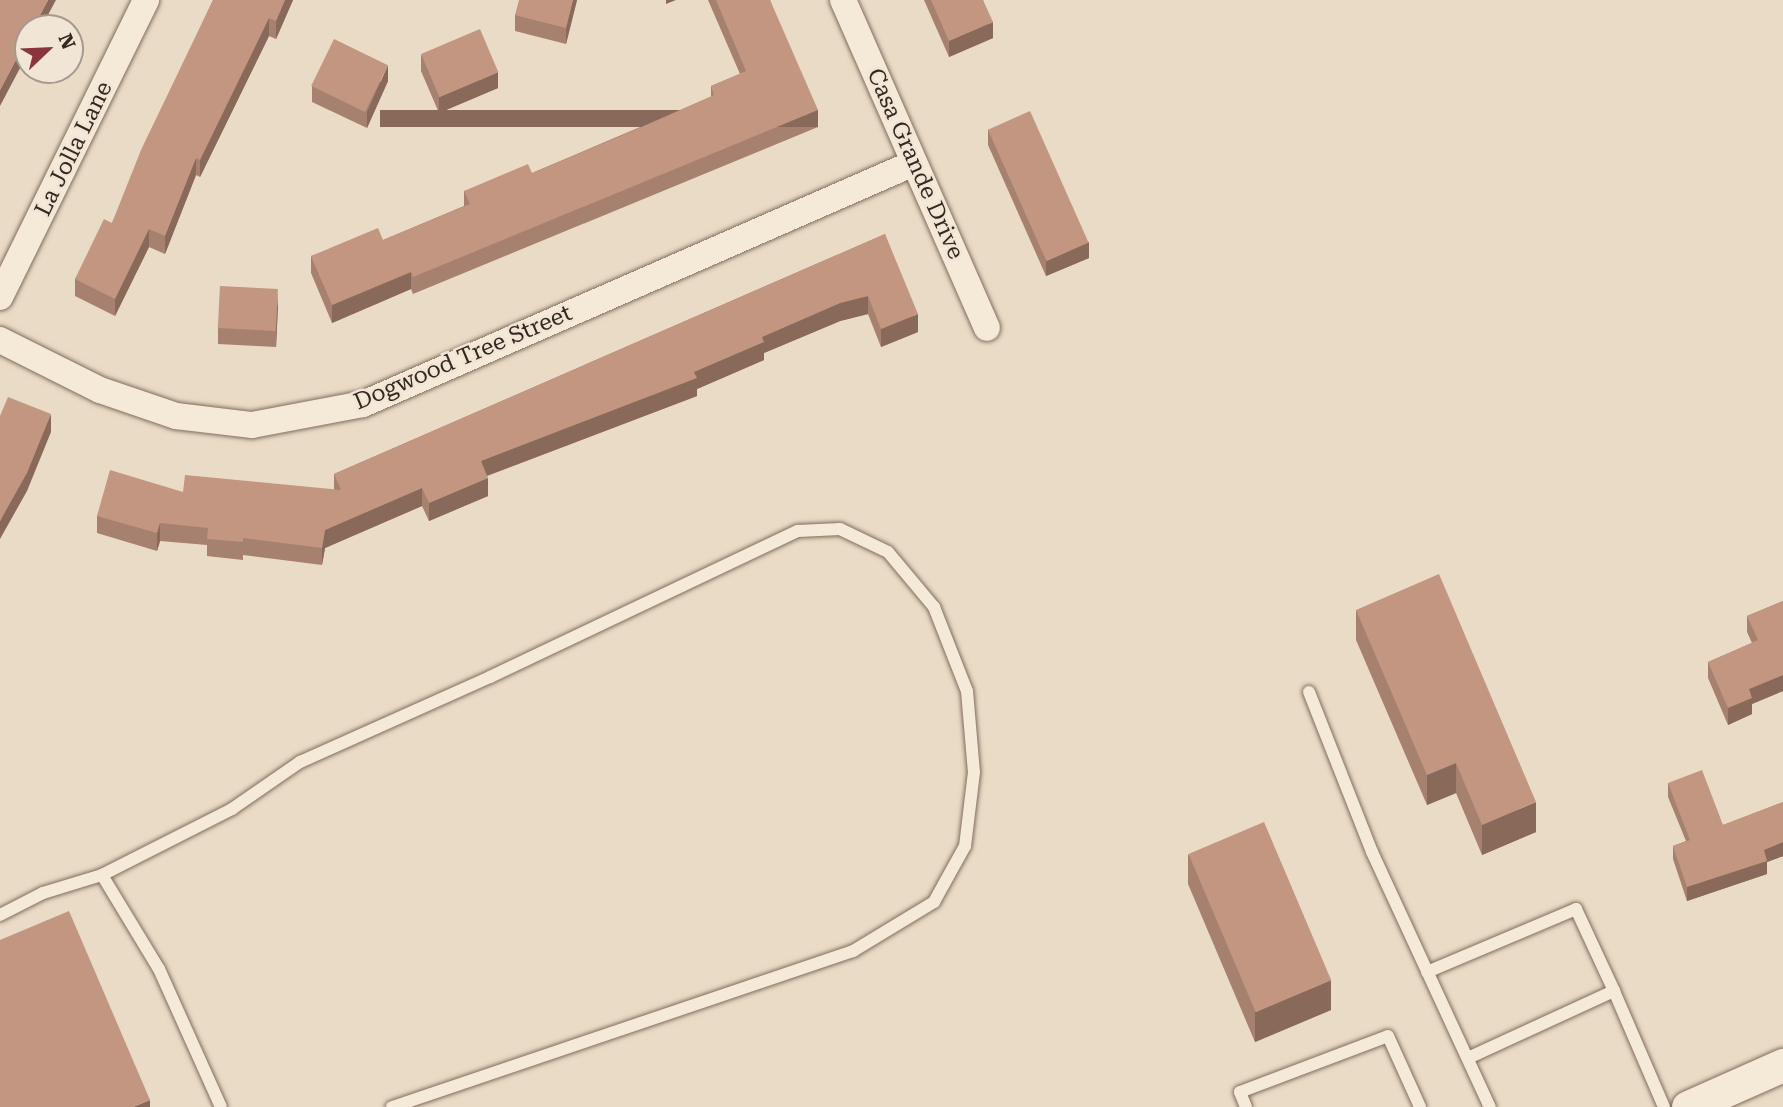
<!DOCTYPE html>
<html>
<head>
<meta charset="utf-8">
<style>
  body { margin:0 }
  #map { position:relative; width:1783px; height:1107px; overflow:hidden; background:#e9dbc6; font-family:"Roboto Serif",serif }
  div>[style] { position:absolute }
  .roads { filter:drop-shadow(0 0 2px #826e5e) drop-shadow(0 0 2px #826e5e) }
  .service>* { height:12px; margin:-6px; padding:0 6px; transform-origin:6px; border-radius:6px; background:#f5e9d8 }
  .minor>* { height:26px; margin:-13px; padding:0 13px; transform-origin:13px; border-radius:13px; background:#f5e9d8 }
  .tertiary>* { height:33px; margin:-16.5px; padding:0 16.5px; transform-origin:16.5px; border-radius:16.5px; background:#f5e9d8 }
  .wall>* { inset:0; background:#a7816f }
  .shaded-wall>* { inset:0; background:#88695a; transform-origin:0 0 }
  .building>* { inset:0; background:#c29681; transform-origin:0 0 }
  span { translate:-50% -50%; white-space:nowrap; text-align:center; line-height:1.15; -webkit-text-stroke:5px #f1e6d5; paint-order:stroke }
  .street-label { font-size:23px; color:#342820 }
  .north { position:absolute; left:14px; top:14px; width:70px; height:70px; box-sizing:border-box; background:#f1e6d5; border:2px solid #a59a8d; border-radius:50%; rotate:67deg; font-size:19px; font-weight:700; line-height:28px; text-align:center; color:#342820 }
  .north::after { content:''; display:block; margin:auto; width:24px; height:32px; background:#8a353e; clip-path:polygon(50% 0,100% 100%,50% 72%,0 100%) }
</style>
</head>
<body>
<div id="map">
  <div class="roads">
    <div class="service">
      <div style="left:1309px;top:692px;width:172px;rotate:68.5deg"></div>
      <div style="left:1372px;top:852px;width:281px;rotate:65.2deg"></div>
      <div style="left:102px;top:875px;width:146px;rotate:-26.9deg"></div>
      <div style="left:232px;top:809px;width:83px;rotate:-34.7deg"></div>
      <div style="left:300px;top:762px;width:208px;rotate:-24.1deg"></div>
      <div style="left:490px;top:677px;width:341px;rotate:-25.4deg"></div>
      <div style="left:798px;top:531px;width:42px;rotate:-2.7deg"></div>
      <div style="left:840px;top:529px;width:53px;rotate:25.6deg"></div>
      <div style="left:888px;top:552px;width:72px;rotate:50.1deg"></div>
      <div style="left:934px;top:607px;width:90px;rotate:68.6deg"></div>
      <div style="left:967px;top:691px;width:81px;rotate:85.1deg"></div>
      <div style="left:974px;top:772px;width:75px;rotate:96.9deg"></div>
      <div style="left:965px;top:846px;width:64px;rotate:119deg"></div>
      <div style="left:934px;top:902px;width:95px;rotate:148.8deg"></div>
      <div style="left:853px;top:951px;width:487px;rotate:161.3deg"></div>
      <div style="left:0;top:915px;width:48px;rotate:-27.1deg"></div>
      <div style="left:43px;top:893px;width:62px;rotate:-17deg"></div>
      <div style="left:102px;top:875px;width:110px;rotate:58.8deg"></div>
      <div style="left:159px;top:969px;width:151px;rotate:65.8deg"></div>
      <div style="left:1427px;top:972px;width:162px;rotate:-22.9deg"></div>
      <div style="left:1576px;top:909px;width:90px;rotate:65.1deg"></div>
      <div style="left:1468px;top:1058px;width:161px;rotate:-24.7deg"></div>
      <div style="left:1614px;top:991px;width:126px;rotate:66.7deg"></div>
      <div style="left:1246px;top:1107px;width:16px;rotate:-112deg"></div>
      <div style="left:1240px;top:1092px;width:158px;rotate:-20.7deg"></div>
      <div style="left:1388px;top:1036px;width:78px;rotate:65.7deg"></div>
    </div>
    <div class="minor">
      <div style="left:843px;top:0;width:358px;rotate:66.3deg"></div>
      <div style="left:0;top:297px;width:331px;rotate:-63.8deg"></div>
      <div style="left:0;top:340px;width:112px;rotate:26.6deg"></div>
      <div style="left:100px;top:390px;width:80px;rotate:18.9deg"></div>
      <div style="left:176px;top:416px;width:77px;rotate:6.8deg"></div>
      <div style="left:252px;top:425px;width:113px;rotate:-10.7deg"></div>
      <div style="left:363px;top:404px;width:601px;rotate:-23.62deg"></div>
    </div>
    <div class="tertiary">
      <div style="left:1688px;top:1107px;width:104px;rotate:-23.9deg"></div>
    </div>
  </div>
  <div class="wall">
    <div style="clip-path:polygon(213px 0,293px 0,276px 39px,269px 36px,200px 177px,196px 175px,165px 254px,149px 247px,115px 316px,75px 296px,75px 279px,112px 223px)"></div>
    <div style="clip-path:polygon(577px 0,566px 44px,515px 31px,515px 15px)"></div>
    <div style="clip-path:polygon(708px 0,770px 0,818px 127px,413px 294px,411px 289px,332px 323px,311px 273px,311px 256px,383px 240px,464px 206px,464px 191px,532px 173px,711px 97px,711px 86px,740px 74px)"></div>
    <div style="clip-path:polygon(924px 0,983px 0,993px 38px,949px 57px)"></div>
    <div style="clip-path:polygon(421px 55px,498px 88px,439px 113px,421px 71px)"></div>
    <div style="clip-path:polygon(388px 81px,367px 128px,312px 102px,312px 86px)"></div>
    <div style="clip-path:polygon(988px 129px,1089px 258px,1046px 276px,988px 145px)"></div>
    <div style="clip-path:polygon(885px 234px,918px 332px,881px 347px,868px 314px,840px 321px,764px 353px,764px 360px,697px 389px,697px 396px,487px 476px,488px 496px,429px 521px,422px 506px,325px 548px,322px 565px,243px 555px,243px 560px,207px 556px,207px 545px,160px 541px,157px 551px,97px 533px,97px 516px,183px 492px,334px 490px,334px 474px)"></div>
    <div style="clip-path:polygon(278px 305px,276px 347px,218px 344px,218px 328px)"></div>
    <div style="clip-path:polygon(1783px 601px,1783px 691px,1752px 704px,1752px 714px,1728px 725px,1708px 678px,1708px 662px,1752px 643px,1747px 632px,1747px 616px)"></div>
    <div style="clip-path:polygon(1356px 610px,1536px 832px,1482px 855px,1456px 793px,1427px 805px,1356px 640px)"></div>
    <div style="clip-path:polygon(1668px 783px,1723px 825px,1783px 802px,1783px 856px,1767px 862px,1767px 874px,1687px 901px,1673px 859px,1673px 846px,1686px 841px,1668px 797px)"></div>
    <div style="clip-path:polygon(1188px 854px,1331px 1010px,1255px 1042px,1188px 884px)"></div>
  </div>
  <div class="shaded-wall">
    <div style="clip-path:polygon(48px 0,56px 0,41px 28px,33px 28px)"></div>
    <div style="clip-path:polygon(285px 0,293px 0,276px 39px,276px 21px)"></div>
    <div style="clip-path:polygon(573px 0,577px 0,566px 44px,566px 28px)"></div>
    <div style="clip-path:polygon(666px 0,676px 0,666px 4px)"></div>
    <div style="clip-path:polygon(269px 18px,269px 36px,200px 177px,200px 160px)"></div>
    <div style="clip-path:polygon(993px 22px,993px 38px,949px 57px,949px 41px)"></div>
    <div style="clip-path:polygon(28px 37px,28px 53px,0 106px,0 90px)"></div>
    <div style="clip-path:polygon(388px 65px,388px 81px,367px 128px,367px 112px)"></div>
    <div style="clip-path:polygon(498px 72px,498px 88px,439px 113px,439px 97px)"></div>
    <div style="left:818px;top:110px;width:17px;height:438px;rotate:90deg"></div>
    <div style="clip-path:polygon(196px 158px,196px 175px,165px 254px,165px 236px)"></div>
    <div style="clip-path:polygon(149px 229px,149px 247px,115px 316px,115px 299px)"></div>
    <div style="clip-path:polygon(1089px 242px,1089px 258px,1046px 276px,1046px 260px)"></div>
    <div style="clip-path:polygon(411px 272px,411px 289px,332px 323px,332px 305px)"></div>
    <div style="clip-path:polygon(278px 289px,278px 305px,276px 347px,276px 331px)"></div>
    <div style="clip-path:polygon(868px 296px,868px 314px,840px 321px,764px 353px,764px 360px,697px 389px,697px 396px,481px 478px,481px 461px,694px 372px,762px 337px,840px 303px)"></div>
    <div style="clip-path:polygon(918px 314px,918px 332px,881px 347px,881px 329px)"></div>
    <div style="clip-path:polygon(51px 414px,51px 432px,27px 491px,0 539px,0 521px)"></div>
    <div style="clip-path:polygon(488px 478px,488px 496px,429px 521px,429px 503px)"></div>
    <div style="clip-path:polygon(422px 488px,422px 506px,325px 548px,322px 565px,322px 548px,325px 530px)"></div>
    <div style="clip-path:polygon(160px 523px,160px 541px,157px 551px,157px 533px)"></div>
    <div style="clip-path:polygon(1783px 675px,1783px 691px,1752px 704px,1752px 714px,1728px 725px,1728px 708px,1749px 689px)"></div>
    <div style="clip-path:polygon(1456px 763px,1456px 793px,1427px 805px,1427px 775px)"></div>
    <div style="clip-path:polygon(1536px 802px,1536px 832px,1482px 855px,1482px 825px)"></div>
    <div style="clip-path:polygon(1783px 842px,1783px 856px,1767px 862px,1767px 874px,1687px 901px,1687px 887px,1764px 850px)"></div>
    <div style="clip-path:polygon(1331px 980px,1331px 1010px,1255px 1042px,1255px 1012px)"></div>
    <div style="clip-path:polygon(150px 1100px,150px 1107px,133px 1107px)"></div>
  </div>
  <div class="building">
    <div style="clip-path:polygon(0 0,48px 0,33px 28px,28px 28px,28px 37px,0 90px)"></div>
    <div style="clip-path:polygon(213px 0,285px 0,276px 21px,269px 18px,200px 160px,196px 158px,165px 236px,149px 229px,115px 299px,75px 279px,104px 219px,112px 223px,141px 150px)"></div>
    <div style="clip-path:polygon(519px 0,573px 0,566px 28px,515px 15px)"></div>
    <div style="clip-path:polygon(716px 0,770px 0,818px 110px,413px 277px,411px 272px,332px 305px,311px 256px,378px 228px,383px 240px,470px 204px,464px 191px,528px 164px,532px 173px,621px 136px,714px 95px,711px 86px,746px 71px)"></div>
    <div style="clip-path:polygon(931px 0,983px 0,993px 22px,949px 41px)"></div>
    <div style="left:480px;top:29px;width:47px;height:64px;rotate:67deg"></div>
    <div style="left:334px;top:39px;width:60px;height:52px;rotate:26deg"></div>
    <div style="left:1030px;top:111px;width:144px;height:46px;rotate:66deg"></div>
    <div style="clip-path:polygon(885px 234px,918px 314px,881px 329px,868px 296px,840px 303px,762px 337px,764px 342px,694px 372px,697px 378px,481px 461px,488px 478px,429px 503px,422px 488px,325px 530px,322px 548px,243px 538px,243px 542px,207px 539px,208px 528px,160px 523px,157px 533px,97px 516px,110px 470px,183px 492px,185px 475px,341px 490px,334px 474px)"></div>
    <div style="left:220px;top:286px;width:58px;height:42px;rotate:3deg"></div>
    <div style="clip-path:polygon(8px 397px,51px 414px,27px 473px,0 521px,0 416px)"></div>
    <div style="clip-path:polygon(1439px 574px,1536px 802px,1482px 825px,1456px 763px,1427px 775px,1356px 610px)"></div>
    <div style="clip-path:polygon(1783px 601px,1783px 675px,1749px 689px,1752px 698px,1728px 708px,1708px 662px,1758px 640px,1747px 616px)"></div>
    <div style="clip-path:polygon(1702px 770px,1723px 825px,1783px 802px,1783px 842px,1764px 850px,1767px 861px,1687px 887px,1673px 846px,1690px 840px,1668px 783px)"></div>
    <div style="left:1264px;top:822px;width:172px;height:82px;rotate:67deg"></div>
    <div style="clip-path:polygon(69px 911px,150px 1100px,133px 1107px,0 1107px,0 940px)"></div>
  </div>
  <div class="street-label">
    <span style="left:74px;top:149px;rotate:-64deg">La Jolla Lane</span>
    <span style="left:915px;top:164px;rotate:66deg">Casa Grande Drive</span>
    <span style="left:463px;top:358px;rotate:-23deg">Dogwood Tree Street</span>
  </div>
  <div class="north">N</div>
</div>
</body>
</html>
